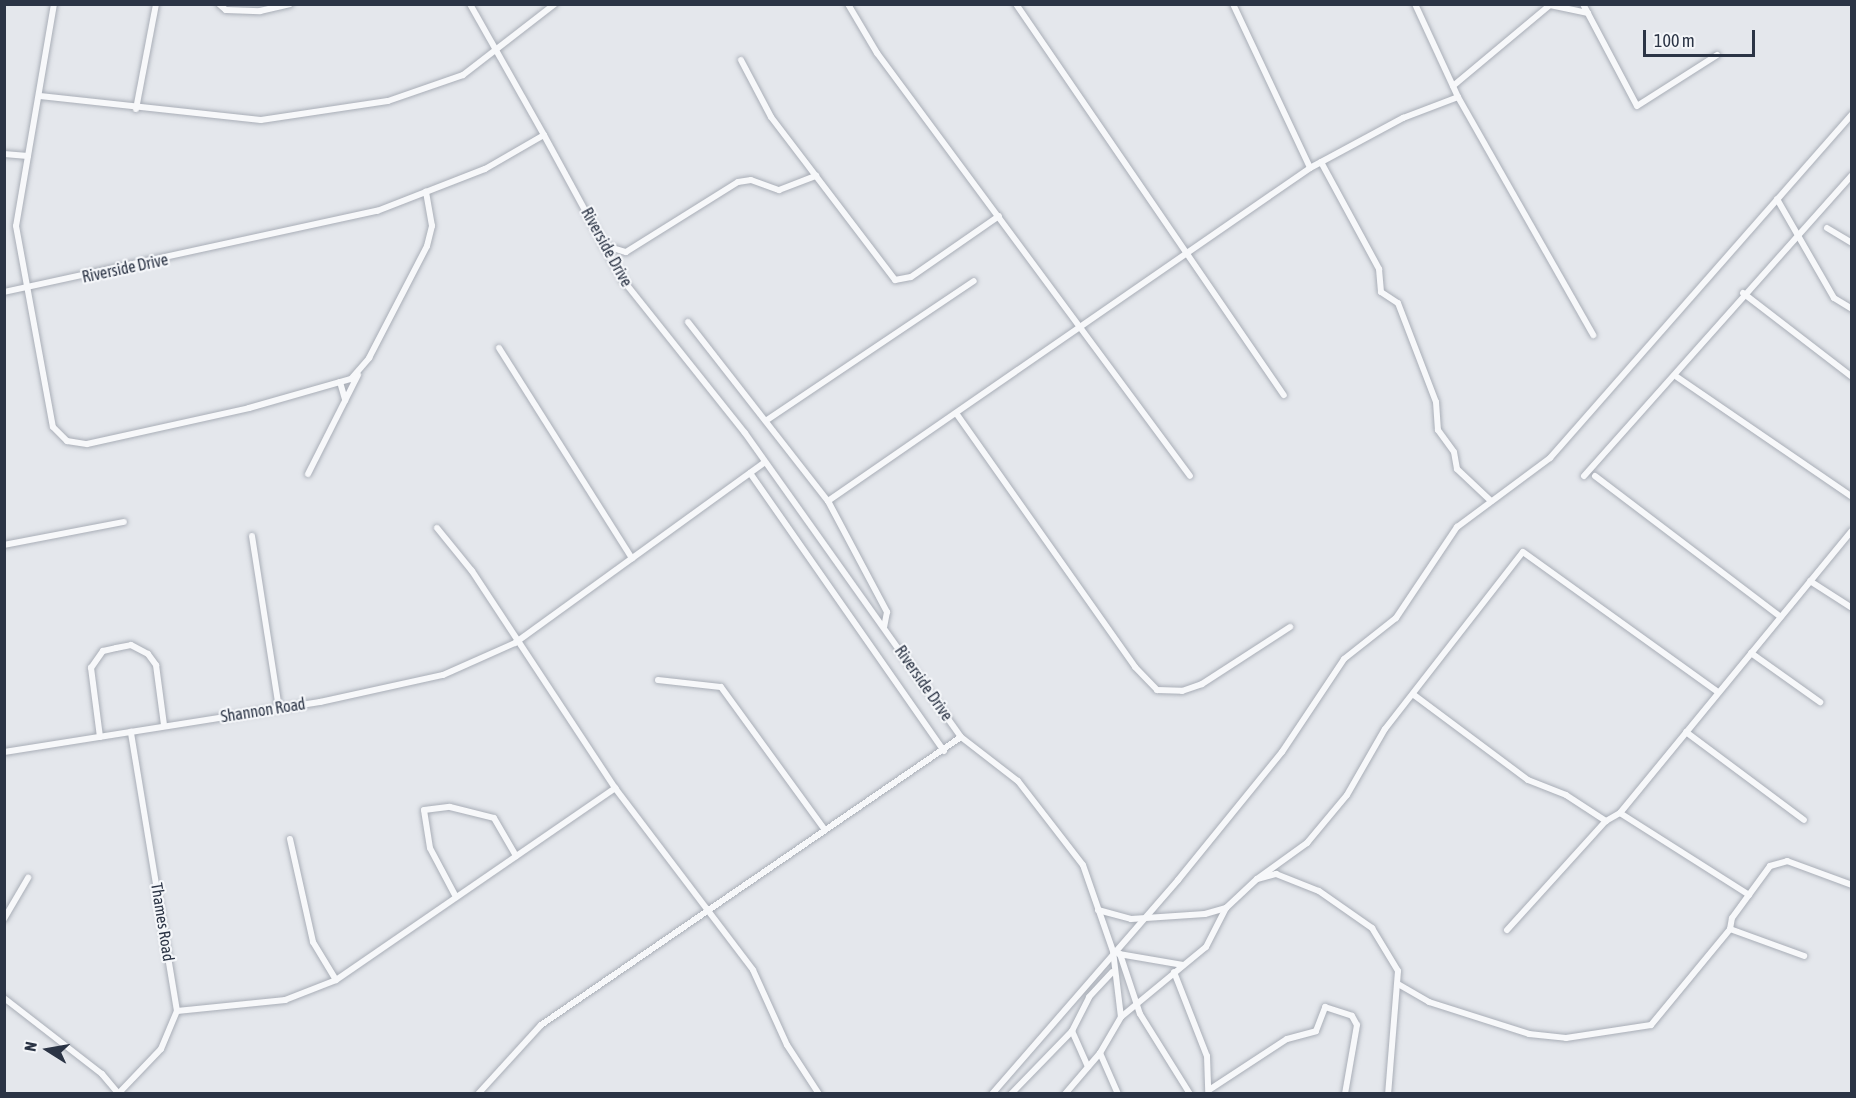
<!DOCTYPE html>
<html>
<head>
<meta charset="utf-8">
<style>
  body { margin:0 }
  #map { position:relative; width:1856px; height:1098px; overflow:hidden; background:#e4e7ec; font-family:"Asap Condensed",sans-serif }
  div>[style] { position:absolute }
  .roads { filter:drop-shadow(0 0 2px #a9aeb7) drop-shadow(0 0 2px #a9aeb7) }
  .minor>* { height:6px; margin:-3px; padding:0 3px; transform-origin:3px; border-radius:3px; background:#f7f8fa }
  span { translate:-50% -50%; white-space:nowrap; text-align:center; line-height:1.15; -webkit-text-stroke:4.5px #f4f6f9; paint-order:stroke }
  .street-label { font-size:16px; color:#2b3445 }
  .frame { position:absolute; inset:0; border:6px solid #2b3445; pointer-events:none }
  .north { position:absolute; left:18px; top:1020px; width:60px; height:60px; -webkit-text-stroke:4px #f4f6f9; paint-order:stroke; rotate:281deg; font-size:16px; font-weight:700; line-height:24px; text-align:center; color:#2b3445 }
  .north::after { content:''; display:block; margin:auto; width:21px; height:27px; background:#2b3445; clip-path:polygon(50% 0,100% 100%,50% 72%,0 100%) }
  .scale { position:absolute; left:1643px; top:30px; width:112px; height:27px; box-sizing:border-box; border:3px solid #2b3445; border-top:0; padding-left:8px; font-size:18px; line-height:21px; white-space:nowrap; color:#2b3445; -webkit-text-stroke:4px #f4f6f9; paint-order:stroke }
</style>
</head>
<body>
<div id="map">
  <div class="roads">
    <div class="minor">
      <div style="left:54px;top:4px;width:225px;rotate:99.7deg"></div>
      <div style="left:16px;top:226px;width:204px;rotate:79.6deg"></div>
      <div style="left:53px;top:427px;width:20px;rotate:45deg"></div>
      <div style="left:67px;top:441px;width:20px;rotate:9deg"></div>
      <div style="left:87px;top:444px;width:166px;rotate:-12.5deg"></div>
      <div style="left:249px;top:408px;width:106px;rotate:-15.9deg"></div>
      <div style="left:351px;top:379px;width:28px;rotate:-49deg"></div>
      <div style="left:369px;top:358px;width:126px;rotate:-62.6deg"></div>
      <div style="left:427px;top:246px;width:21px;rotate:-76deg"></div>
      <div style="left:432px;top:226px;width:35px;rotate:-100deg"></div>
      <div style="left:219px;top:4px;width:9px;rotate:41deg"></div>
      <div style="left:226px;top:10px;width:34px;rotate:2deg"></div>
      <div style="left:260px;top:11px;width:31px;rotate:-13deg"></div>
      <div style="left:848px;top:4px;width:57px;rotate:59.4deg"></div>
      <div style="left:877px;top:53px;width:526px;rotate:53.5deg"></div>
      <div style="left:1016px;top:4px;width:474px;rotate:55.6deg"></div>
      <div style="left:1233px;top:4px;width:181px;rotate:64.8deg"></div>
      <div style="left:1415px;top:4px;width:102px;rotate:65.2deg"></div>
      <div style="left:1458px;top:97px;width:274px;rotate:60.4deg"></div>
      <div style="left:1583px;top:4px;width:115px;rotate:62.1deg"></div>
      <div style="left:1637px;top:106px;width:95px;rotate:-32.5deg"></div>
      <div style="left:741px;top:60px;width:64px;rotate:62.2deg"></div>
      <div style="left:771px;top:117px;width:205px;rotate:52.7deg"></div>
      <div style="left:895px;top:280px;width:16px;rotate:-11deg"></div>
      <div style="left:911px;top:277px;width:107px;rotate:-34.7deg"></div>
      <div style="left:1453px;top:86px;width:126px;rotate:-39.9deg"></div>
      <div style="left:1550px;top:5px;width:39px;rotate:12deg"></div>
      <div style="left:40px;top:96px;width:222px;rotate:6.2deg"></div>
      <div style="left:261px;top:120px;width:128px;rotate:-8.5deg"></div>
      <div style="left:388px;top:101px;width:79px;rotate:-19.1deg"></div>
      <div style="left:463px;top:75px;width:116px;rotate:-37.7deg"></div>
      <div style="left:136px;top:109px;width:107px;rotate:-79.2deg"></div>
      <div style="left:4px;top:154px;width:24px;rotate:5deg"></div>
      <div style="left:1321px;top:162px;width:122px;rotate:61.5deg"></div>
      <div style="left:1379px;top:269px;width:23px;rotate:85deg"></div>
      <div style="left:1381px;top:292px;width:20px;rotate:33deg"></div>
      <div style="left:1398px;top:303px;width:106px;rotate:69deg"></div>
      <div style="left:1436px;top:402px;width:28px;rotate:86deg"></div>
      <div style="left:1438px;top:430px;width:27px;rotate:54deg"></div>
      <div style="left:1454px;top:452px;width:17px;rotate:80deg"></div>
      <div style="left:1457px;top:469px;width:47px;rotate:43.3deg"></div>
      <div style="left:1777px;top:199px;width:114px;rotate:60.1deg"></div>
      <div style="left:1834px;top:298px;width:21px;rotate:31deg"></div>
      <div style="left:1827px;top:228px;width:29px;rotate:31deg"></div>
      <div style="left:603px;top:245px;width:24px;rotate:17deg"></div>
      <div style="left:626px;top:252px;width:132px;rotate:-32deg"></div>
      <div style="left:738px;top:182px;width:13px;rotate:-9deg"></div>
      <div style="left:751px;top:180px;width:30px;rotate:20deg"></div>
      <div style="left:779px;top:190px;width:40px;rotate:-21deg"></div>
      <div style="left:4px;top:292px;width:382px;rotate:-12.3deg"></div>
      <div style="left:377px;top:211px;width:116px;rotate:-21.3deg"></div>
      <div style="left:485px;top:169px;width:68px;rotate:-30deg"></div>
      <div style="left:544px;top:135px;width:150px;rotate:-119.5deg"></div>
      <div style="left:1743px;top:293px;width:138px;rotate:37.6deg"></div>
      <div style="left:688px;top:322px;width:227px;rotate:52deg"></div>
      <div style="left:828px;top:501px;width:126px;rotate:62deg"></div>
      <div style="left:887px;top:612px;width:15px;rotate:101deg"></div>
      <div style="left:499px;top:348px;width:249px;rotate:57.7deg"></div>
      <div style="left:1677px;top:377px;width:212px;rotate:34.4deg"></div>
      <div style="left:340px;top:382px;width:19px;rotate:74deg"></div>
      <div style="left:956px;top:413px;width:311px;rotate:54.8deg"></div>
      <div style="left:1135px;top:667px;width:32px;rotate:46deg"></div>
      <div style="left:1157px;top:690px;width:25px;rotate:2deg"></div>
      <div style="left:1182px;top:691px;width:21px;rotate:-19deg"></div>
      <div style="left:1202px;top:684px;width:105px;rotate:-32.9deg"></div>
      <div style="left:767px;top:420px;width:249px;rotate:-33.9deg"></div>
      <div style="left:750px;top:473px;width:339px;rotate:55.1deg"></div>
      <div style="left:308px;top:474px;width:111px;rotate:-63.2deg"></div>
      <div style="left:1584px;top:476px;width:403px;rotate:-48.3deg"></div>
      <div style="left:1595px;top:476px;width:233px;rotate:37.2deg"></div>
      <div style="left:828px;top:501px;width:586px;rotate:-34.64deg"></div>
      <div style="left:1310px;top:168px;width:106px;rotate:-28.3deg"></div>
      <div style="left:1403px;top:118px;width:59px;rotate:-20.9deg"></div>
      <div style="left:437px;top:528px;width:55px;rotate:50.9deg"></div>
      <div style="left:472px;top:571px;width:260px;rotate:56.6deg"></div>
      <div style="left:615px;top:788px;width:228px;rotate:52.8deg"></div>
      <div style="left:753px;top:970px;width:82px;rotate:65.6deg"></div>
      <div style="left:787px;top:1045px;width:59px;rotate:56.9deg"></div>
      <div style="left:252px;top:536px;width:174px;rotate:81.1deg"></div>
      <div style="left:4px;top:545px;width:122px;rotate:-10.9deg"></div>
      <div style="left:1810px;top:581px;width:50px;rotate:32.7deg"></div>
      <div style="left:1751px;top:653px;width:85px;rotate:35.4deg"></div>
      <div style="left:658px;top:680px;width:63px;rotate:6.3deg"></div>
      <div style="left:721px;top:687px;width:175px;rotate:54deg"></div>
      <div style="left:1414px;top:695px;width:142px;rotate:36.7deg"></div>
      <div style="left:1528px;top:780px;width:41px;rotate:21.5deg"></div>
      <div style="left:1566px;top:795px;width:48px;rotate:33deg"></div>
      <div style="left:1686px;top:732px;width:147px;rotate:36.7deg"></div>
      <div style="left:100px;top:737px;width:70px;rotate:-97.4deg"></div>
      <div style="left:91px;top:668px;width:21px;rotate:-55deg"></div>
      <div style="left:103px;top:651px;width:13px;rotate:-13deg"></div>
      <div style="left:116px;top:648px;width:15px;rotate:-11deg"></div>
      <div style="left:131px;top:645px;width:19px;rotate:28deg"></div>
      <div style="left:148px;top:654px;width:14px;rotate:54deg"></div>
      <div style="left:156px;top:665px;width:61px;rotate:82.4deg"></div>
      <div style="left:961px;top:737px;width:72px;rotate:37.7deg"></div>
      <div style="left:1018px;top:781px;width:106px;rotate:52.3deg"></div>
      <div style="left:1083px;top:865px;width:91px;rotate:70.8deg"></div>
      <div style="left:1113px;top:951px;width:66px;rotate:83.1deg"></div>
      <div style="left:4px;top:752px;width:320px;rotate:-9deg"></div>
      <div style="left:320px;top:702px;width:126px;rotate:-12.4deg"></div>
      <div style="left:443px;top:675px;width:79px;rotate:-24deg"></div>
      <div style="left:515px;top:643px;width:307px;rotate:-35.9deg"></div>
      <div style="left:1620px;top:813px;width:153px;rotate:32.4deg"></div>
      <div style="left:290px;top:839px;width:106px;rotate:77.4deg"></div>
      <div style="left:313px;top:942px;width:44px;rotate:58.8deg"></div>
      <div style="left:1257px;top:879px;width:62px;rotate:-35.8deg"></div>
      <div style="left:1307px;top:843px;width:62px;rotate:-50.2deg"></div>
      <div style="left:1347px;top:795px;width:76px;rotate:-60.1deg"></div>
      <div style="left:1385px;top:729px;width:224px;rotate:-52.1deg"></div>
      <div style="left:1523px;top:552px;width:240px;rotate:35.7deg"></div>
      <div style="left:456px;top:897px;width:55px;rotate:-118deg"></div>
      <div style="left:430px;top:848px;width:38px;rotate:-99deg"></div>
      <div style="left:424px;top:810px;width:26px;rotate:-7deg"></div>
      <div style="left:450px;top:807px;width:45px;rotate:14deg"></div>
      <div style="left:494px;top:818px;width:44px;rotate:59.9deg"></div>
      <div style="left:1098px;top:910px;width:34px;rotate:15deg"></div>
      <div style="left:1131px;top:919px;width:74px;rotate:-3.9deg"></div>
      <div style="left:1205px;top:914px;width:22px;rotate:-16deg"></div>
      <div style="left:1226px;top:908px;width:42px;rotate:-43.1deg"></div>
      <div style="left:1257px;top:879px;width:20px;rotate:-15deg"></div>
      <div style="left:1276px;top:874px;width:46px;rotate:21.6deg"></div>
      <div style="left:1319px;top:891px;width:65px;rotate:34.9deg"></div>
      <div style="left:1372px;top:928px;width:50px;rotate:58.8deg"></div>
      <div style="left:1398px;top:971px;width:123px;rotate:94.6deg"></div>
      <div style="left:4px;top:919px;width:48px;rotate:-59.7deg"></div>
      <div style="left:1730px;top:929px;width:11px;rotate:-80deg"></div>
      <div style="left:1732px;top:918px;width:64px;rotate:-53.8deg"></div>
      <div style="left:1770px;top:866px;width:18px;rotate:-16deg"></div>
      <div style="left:1787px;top:861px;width:69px;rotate:20.3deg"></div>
      <div style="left:1507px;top:930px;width:147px;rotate:-47.8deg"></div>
      <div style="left:1606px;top:821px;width:16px;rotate:-30deg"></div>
      <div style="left:1620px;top:813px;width:365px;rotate:-50.6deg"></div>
      <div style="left:1119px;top:954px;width:65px;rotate:9.8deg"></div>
      <div style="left:1120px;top:954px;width:63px;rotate:71.6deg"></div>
      <div style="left:1140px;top:1014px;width:94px;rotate:58deg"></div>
      <div style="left:1174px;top:972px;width:90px;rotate:68.6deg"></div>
      <div style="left:1207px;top:1056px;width:37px;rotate:88deg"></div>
      <div style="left:1398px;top:984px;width:36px;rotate:30deg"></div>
      <div style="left:1429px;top:1002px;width:105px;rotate:17.7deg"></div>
      <div style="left:1529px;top:1034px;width:37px;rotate:6deg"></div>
      <div style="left:1566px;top:1038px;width:86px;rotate:-8.7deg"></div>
      <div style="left:1651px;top:1025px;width:124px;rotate:-50.5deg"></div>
      <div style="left:1730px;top:929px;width:79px;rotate:20deg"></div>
      <div style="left:4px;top:998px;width:124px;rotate:37.8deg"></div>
      <div style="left:102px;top:1074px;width:26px;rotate:50deg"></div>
      <div style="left:177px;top:1011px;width:109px;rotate:-5.8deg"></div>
      <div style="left:285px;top:1000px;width:55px;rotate:-21.4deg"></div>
      <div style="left:336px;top:980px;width:339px;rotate:-34.5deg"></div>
      <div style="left:1072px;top:1031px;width:39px;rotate:66deg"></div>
      <div style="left:1100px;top:1053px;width:45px;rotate:66.3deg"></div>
      <div style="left:1209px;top:1090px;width:93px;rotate:-33.2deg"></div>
      <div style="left:1287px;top:1039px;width:30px;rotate:-15deg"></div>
      <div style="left:1316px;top:1031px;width:26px;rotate:-69deg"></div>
      <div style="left:1325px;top:1007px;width:28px;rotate:18deg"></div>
      <div style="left:1352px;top:1016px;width:10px;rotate:61deg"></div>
      <div style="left:1357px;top:1025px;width:70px;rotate:99.9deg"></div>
      <div style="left:118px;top:1094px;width:62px;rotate:-46.3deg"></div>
      <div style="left:161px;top:1049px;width:41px;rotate:-67.2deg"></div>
      <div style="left:177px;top:1011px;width:283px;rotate:-99.4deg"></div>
      <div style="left:478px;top:1094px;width:93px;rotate:-47.6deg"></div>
      <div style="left:541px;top:1025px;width:509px;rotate:-34.44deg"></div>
      <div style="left:961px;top:737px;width:373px;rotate:-125.4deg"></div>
      <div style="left:745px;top:433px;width:196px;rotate:-128.6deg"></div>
      <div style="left:623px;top:280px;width:165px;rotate:-118.6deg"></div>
      <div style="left:992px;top:1094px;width:284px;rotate:-49deg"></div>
      <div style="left:1178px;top:880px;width:165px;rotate:-50.9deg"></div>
      <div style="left:1282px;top:752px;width:112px;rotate:-56.3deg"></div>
      <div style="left:1344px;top:659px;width:66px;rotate:-38.3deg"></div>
      <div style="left:1396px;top:618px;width:110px;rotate:-56.2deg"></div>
      <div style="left:1457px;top:527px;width:116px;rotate:-36.6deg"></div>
      <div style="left:1550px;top:458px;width:458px;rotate:-48.7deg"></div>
      <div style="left:1011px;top:1094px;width:88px;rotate:-45.9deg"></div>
      <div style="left:1072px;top:1031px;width:38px;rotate:-63deg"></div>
      <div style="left:1089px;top:997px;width:34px;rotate:-47deg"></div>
      <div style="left:1065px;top:1094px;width:54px;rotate:-49.5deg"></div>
      <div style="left:1100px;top:1053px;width:42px;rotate:-59.7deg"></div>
      <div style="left:1121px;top:1017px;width:110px;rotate:-39.5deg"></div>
      <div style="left:1206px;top:947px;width:44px;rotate:-62.9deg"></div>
    </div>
  </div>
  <div class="street-label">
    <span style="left:607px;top:247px;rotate:61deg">Riverside Drive</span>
    <span style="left:125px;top:268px;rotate:-12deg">Riverside Drive</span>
    <span style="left:924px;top:683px;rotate:55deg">Riverside Drive</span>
    <span style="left:263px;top:710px;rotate:-9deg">Shannon Road</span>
    <span style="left:163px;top:922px;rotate:81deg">Thames Road</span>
  </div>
  <div class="frame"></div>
  <div class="north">N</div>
  <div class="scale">100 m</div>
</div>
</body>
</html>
